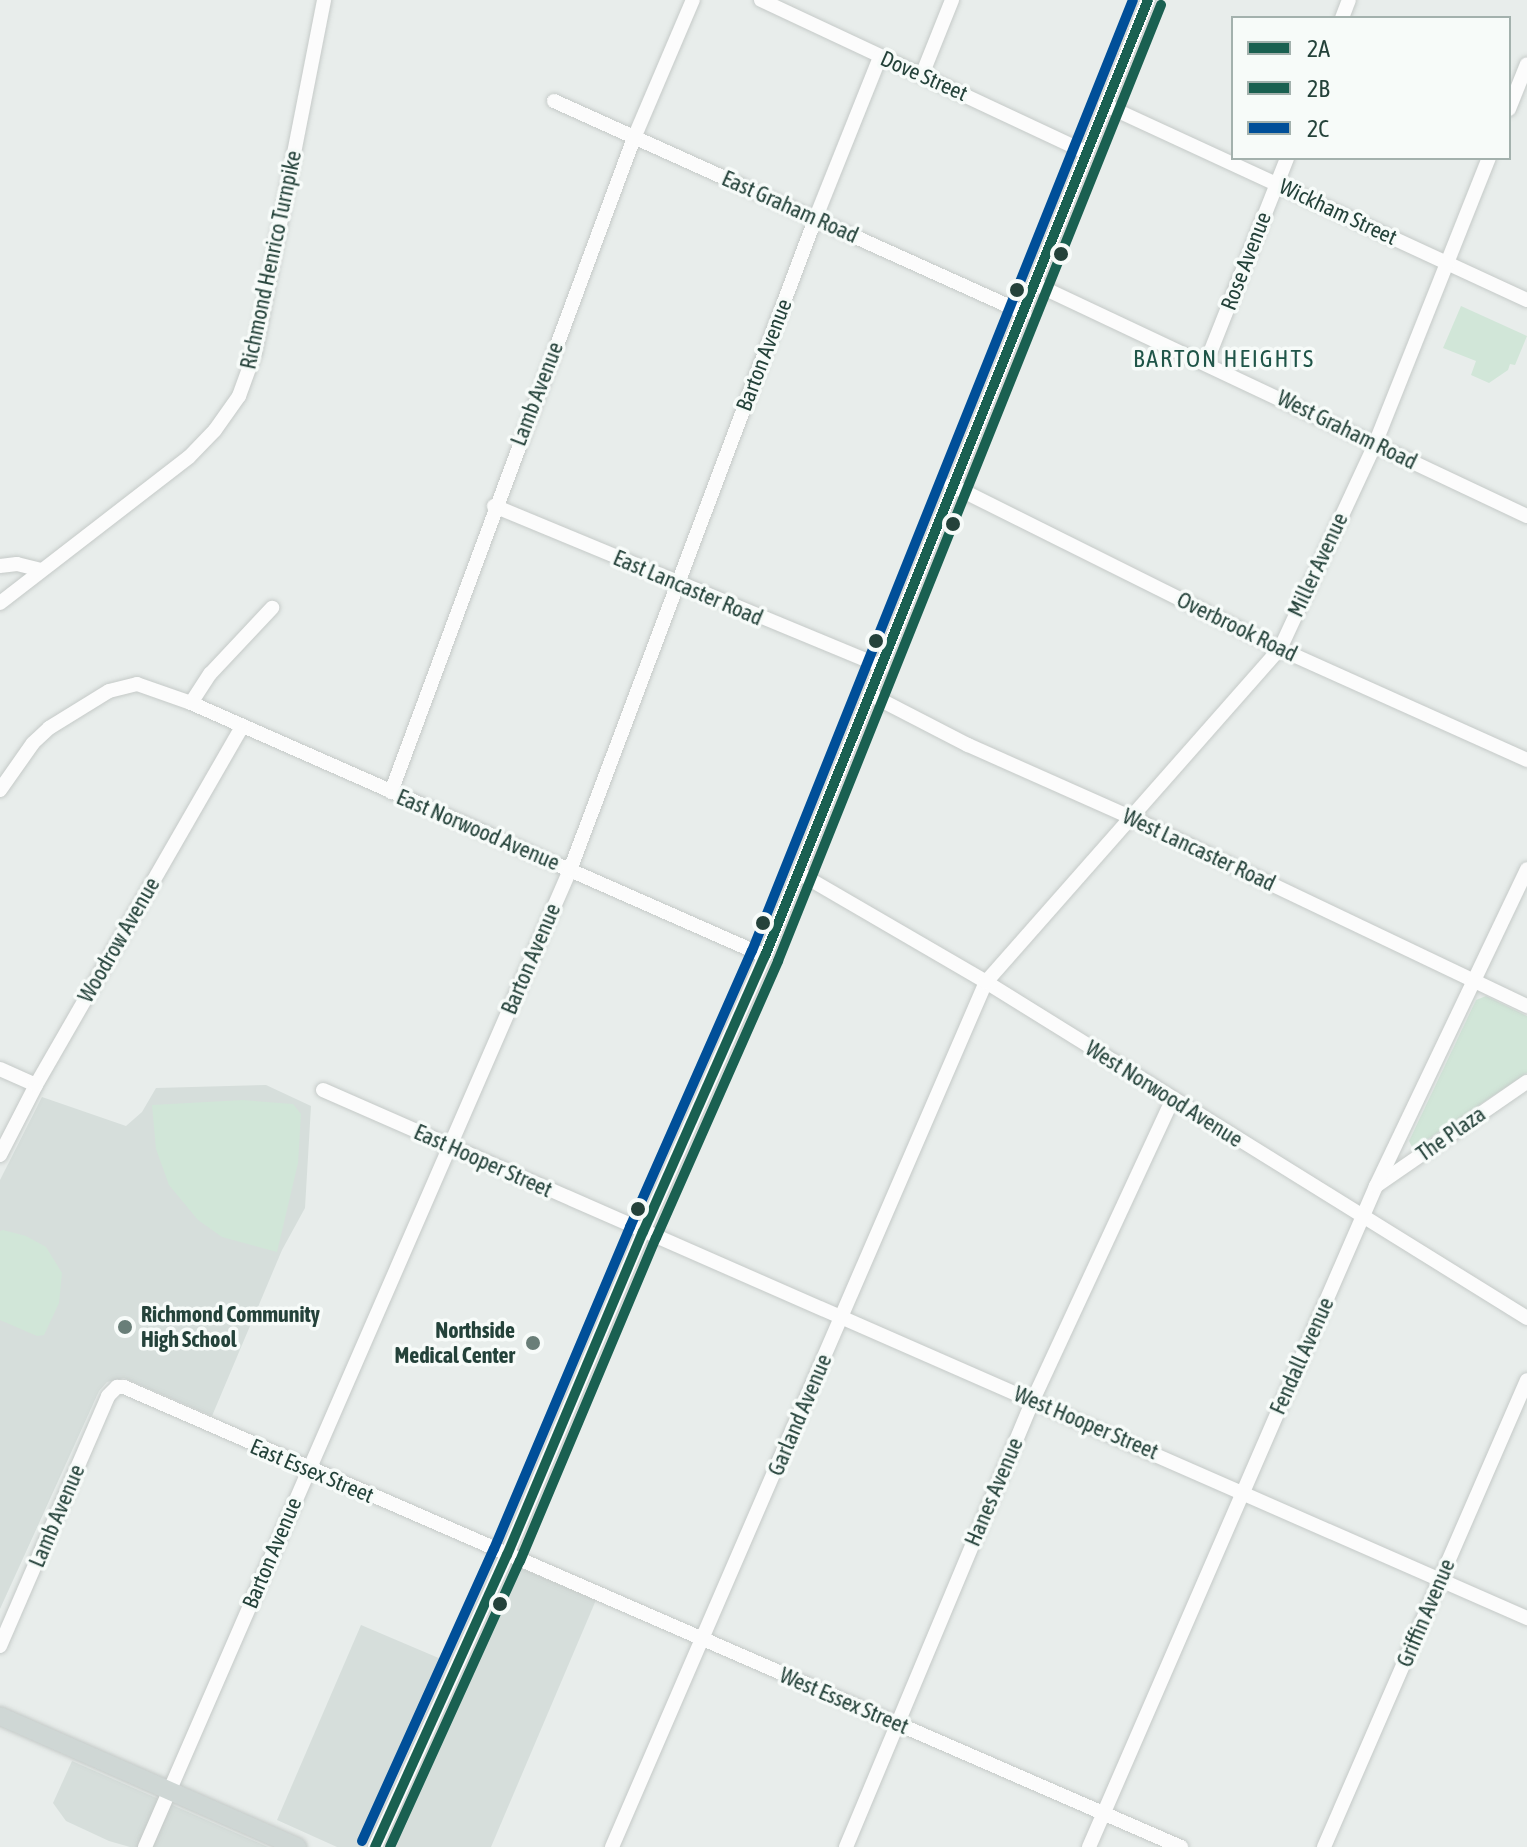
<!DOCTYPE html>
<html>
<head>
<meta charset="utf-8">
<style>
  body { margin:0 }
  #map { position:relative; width:1527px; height:1847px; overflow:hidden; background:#e8edeb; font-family:"Asap Condensed",sans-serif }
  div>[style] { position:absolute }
  .built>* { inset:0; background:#d6dedb }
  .green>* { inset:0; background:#d1e6d8 }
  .roads { filter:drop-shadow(0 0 2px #c5cac8) drop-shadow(0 0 2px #c5cac8) }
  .minor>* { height:14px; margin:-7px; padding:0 7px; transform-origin:7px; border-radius:7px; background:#fcfcfc }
  .major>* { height:18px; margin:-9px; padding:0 9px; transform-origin:9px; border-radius:9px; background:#cfd7d5 }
  .bus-1>* { height:10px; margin:-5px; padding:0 5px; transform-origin:5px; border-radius:5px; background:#1a6051 }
  .bus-2>* { height:10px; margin:-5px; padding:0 5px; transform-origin:5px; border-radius:5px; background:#1a6051 }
  .bus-3>* { height:10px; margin:-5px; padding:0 5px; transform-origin:5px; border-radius:5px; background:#004f99 }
  .dots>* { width:22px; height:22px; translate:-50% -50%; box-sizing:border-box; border:4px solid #f7fbf9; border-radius:50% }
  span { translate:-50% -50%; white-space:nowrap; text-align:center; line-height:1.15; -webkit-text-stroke:7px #f7fbf9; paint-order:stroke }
  .street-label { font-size:22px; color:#24423a }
  .poi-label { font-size:22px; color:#24423a; font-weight:700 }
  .left { translate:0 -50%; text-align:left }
  .right { translate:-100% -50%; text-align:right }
  .neighbourhood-label { font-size:24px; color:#1f5548; letter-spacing:2px }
  .legend { position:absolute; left:1231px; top:16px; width:280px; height:144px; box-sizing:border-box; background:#f7fbf9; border:2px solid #a3b1ad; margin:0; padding:10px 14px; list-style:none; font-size:24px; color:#24423a }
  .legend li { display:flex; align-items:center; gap:16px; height:40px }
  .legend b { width:40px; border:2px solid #a3b1ad }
</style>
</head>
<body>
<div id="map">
  <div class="built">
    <div style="clip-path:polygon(266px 1085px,311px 1106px,305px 1208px,282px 1250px,212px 1416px,124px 1378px,107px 1382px,99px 1391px,0 1609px,0 1180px,42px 1097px,126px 1126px,142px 1112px,156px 1088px)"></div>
    <div style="clip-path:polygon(513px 1565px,596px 1600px,491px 1847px,391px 1847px)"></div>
    <div style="clip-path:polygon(361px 1625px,448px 1662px,365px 1847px,337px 1847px,277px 1820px)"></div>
    <div style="clip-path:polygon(72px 1761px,268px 1847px,130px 1847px,109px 1841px,66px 1821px,53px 1803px)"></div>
  </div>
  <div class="green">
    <div style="clip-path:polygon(1461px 306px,1527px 336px,1515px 365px,1510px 364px,1508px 370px,1489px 383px,1471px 375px,1476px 361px,1443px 348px)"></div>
    <div style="clip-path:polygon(1486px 996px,1527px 1016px,1527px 1073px,1413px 1149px,1409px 1141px,1476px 1000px)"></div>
    <div style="clip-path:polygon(243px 1100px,293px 1104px,301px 1114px,298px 1163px,277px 1252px,222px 1237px,198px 1220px,169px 1185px,156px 1149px,152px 1105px)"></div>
    <div style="clip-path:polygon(3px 1230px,26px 1236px,46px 1247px,62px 1273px,59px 1303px,44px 1335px,37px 1336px,0 1320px,0 1231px)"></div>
  </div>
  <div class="roads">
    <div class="minor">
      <div style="left:761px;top:0;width:359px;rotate:25.1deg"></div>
      <div style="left:1342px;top:18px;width:19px;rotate:-69deg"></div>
      <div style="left:922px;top:75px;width:81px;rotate:-68.2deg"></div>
      <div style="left:554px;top:101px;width:516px;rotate:24.28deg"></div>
      <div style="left:1105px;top:105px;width:465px;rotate:24.8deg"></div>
      <div style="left:1509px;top:109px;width:48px;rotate:-68.2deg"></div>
      <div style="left:1035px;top:284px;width:544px;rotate:25.25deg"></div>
      <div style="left:1206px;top:363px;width:220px;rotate:-68.4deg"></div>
      <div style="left:951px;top:485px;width:368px;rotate:26.5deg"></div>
      <div style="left:1280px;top:649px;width:271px;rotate:24.2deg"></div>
      <div style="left:494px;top:506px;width:420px;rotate:22.5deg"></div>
      <div style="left:0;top:566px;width:17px;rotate:-7deg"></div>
      <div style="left:17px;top:564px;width:25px;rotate:14deg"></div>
      <div style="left:0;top:603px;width:239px;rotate:-37.7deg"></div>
      <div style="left:189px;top:457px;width:37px;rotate:-46deg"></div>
      <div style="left:215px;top:430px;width:42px;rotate:-54.8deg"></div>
      <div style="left:239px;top:396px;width:47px;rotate:-70deg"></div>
      <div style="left:255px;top:352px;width:359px;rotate:-78.9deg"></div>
      <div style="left:871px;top:695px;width:109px;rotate:27.3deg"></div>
      <div style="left:968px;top:745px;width:189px;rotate:24deg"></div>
      <div style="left:1141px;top:822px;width:428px;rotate:25.5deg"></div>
      <div style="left:191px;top:703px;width:35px;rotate:-57deg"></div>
      <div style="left:210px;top:674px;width:91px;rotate:-46.8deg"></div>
      <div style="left:0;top:790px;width:57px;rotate:-54.9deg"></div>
      <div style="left:33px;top:743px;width:22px;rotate:-43deg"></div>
      <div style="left:49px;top:728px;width:70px;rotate:-31.7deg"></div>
      <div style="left:109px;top:691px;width:29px;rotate:-14deg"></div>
      <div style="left:137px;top:684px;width:57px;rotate:19.4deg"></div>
      <div style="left:191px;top:703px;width:627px;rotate:23.79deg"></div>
      <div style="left:391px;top:792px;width:698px;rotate:-69.62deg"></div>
      <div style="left:634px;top:138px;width:150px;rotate:-66.9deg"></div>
      <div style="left:799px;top:873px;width:216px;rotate:30.2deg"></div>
      <div style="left:986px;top:982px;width:637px;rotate:31.84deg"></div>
      <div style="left:0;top:1069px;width:39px;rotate:24deg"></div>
      <div style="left:323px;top:1090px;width:1315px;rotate:23.68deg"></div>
      <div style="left:0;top:1155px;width:79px;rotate:-62.8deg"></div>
      <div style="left:36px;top:1085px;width:412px;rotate:-60.1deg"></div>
      <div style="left:1376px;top:1186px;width:183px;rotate:-34.6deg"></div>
      <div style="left:0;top:1646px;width:272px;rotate:-66.6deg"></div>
      <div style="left:108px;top:1396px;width:13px;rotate:-45deg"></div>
      <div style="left:117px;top:1387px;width:7px"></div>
      <div style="left:124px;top:1387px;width:1153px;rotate:23.52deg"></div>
      <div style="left:145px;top:1847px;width:1065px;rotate:-66.49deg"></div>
      <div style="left:570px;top:870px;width:698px;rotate:-69.36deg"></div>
      <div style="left:816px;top:217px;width:172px;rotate:-68.2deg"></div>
      <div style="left:375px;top:1847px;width:320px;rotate:-65.7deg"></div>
      <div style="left:507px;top:1555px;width:350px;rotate:-67.2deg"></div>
      <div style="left:643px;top:1232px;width:302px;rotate:-66.2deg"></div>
      <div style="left:765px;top:956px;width:1030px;rotate:-68.17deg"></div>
      <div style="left:612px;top:1847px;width:942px;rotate:-66.62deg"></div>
      <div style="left:986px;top:982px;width:444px;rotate:-48.6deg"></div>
      <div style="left:1280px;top:649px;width:226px;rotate:-65.1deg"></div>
      <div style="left:1375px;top:444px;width:308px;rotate:-68.3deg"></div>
      <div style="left:846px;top:1847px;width:485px;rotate:-67.3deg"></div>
      <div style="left:1033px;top:1400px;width:332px;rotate:-65.1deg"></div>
      <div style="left:1089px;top:1847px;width:721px;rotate:-66.53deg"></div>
      <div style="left:1376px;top:1186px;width:351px;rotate:-64.5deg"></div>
      <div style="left:1324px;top:1847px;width:509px;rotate:-66.51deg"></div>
    </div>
    <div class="major">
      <div style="left:0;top:1716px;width:325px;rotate:23.8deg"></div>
    </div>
  </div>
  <div class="bus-1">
    <div style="left:375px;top:1847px;width:320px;rotate:-65.7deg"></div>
    <div style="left:507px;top:1555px;width:350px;rotate:-67.2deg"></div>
    <div style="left:643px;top:1232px;width:302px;rotate:-66.2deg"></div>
    <div style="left:765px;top:956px;width:1030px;rotate:-68.17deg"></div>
  </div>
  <div class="bus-2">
    <div style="left:390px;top:1847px;width:314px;rotate:-65.6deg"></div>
    <div style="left:520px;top:1561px;width:350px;rotate:-67.2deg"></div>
    <div style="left:656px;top:1238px;width:303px;rotate:-66.2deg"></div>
    <div style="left:778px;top:961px;width:1030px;rotate:-68.17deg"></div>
  </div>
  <div class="bus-3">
    <div style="left:362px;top:1841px;width:320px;rotate:-65.7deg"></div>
    <div style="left:494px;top:1549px;width:350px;rotate:-67.1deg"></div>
    <div style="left:630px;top:1227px;width:302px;rotate:-66.2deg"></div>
    <div style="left:752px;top:951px;width:1024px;rotate:-68.17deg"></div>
  </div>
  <div class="dots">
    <div style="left:1061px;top:254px;background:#24423a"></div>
    <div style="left:1017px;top:290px;background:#24423a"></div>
    <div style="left:953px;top:524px;background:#24423a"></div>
    <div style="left:876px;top:641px;background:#24423a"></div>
    <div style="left:763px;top:923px;background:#24423a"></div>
    <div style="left:638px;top:1209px;background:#24423a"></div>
    <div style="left:125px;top:1327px;background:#697e78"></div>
    <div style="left:533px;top:1343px;background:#697e78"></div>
    <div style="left:500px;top:1604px;background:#24423a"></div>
  </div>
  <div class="street-label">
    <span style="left:924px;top:76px;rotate:24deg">Dove Street</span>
    <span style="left:790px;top:207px;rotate:24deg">East Graham Road</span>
    <span style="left:1338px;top:212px;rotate:25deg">Wickham Street</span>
    <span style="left:271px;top:260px;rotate:-78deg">Richmond Henrico Turnpike</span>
    <span style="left:1246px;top:261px;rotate:-69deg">Rose Avenue</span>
    <span style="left:764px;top:355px;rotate:-69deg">Barton Avenue</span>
    <span style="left:537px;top:394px;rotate:-69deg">Lamb Avenue</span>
    <span style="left:1347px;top:430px;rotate:26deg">West Graham Road</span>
    <span style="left:1318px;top:565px;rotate:-65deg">Miller Avenue</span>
    <span style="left:688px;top:588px;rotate:23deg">East Lancaster Road</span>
    <span style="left:1237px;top:627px;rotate:26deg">Overbrook Road</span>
    <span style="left:478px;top:830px;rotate:23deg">East Norwood Avenue</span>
    <span style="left:1199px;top:850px;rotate:25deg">West Lancaster Road</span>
    <span style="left:119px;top:940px;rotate:-60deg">Woodrow Avenue</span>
    <span style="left:531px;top:959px;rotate:-67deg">Barton Avenue</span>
    <span style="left:1164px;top:1094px;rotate:32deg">West Norwood Avenue</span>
    <span style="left:1451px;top:1134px;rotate:-35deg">The Plaza</span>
    <span style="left:483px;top:1161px;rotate:24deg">East Hooper Street</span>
    <span style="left:1302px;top:1356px;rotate:-66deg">Fendall Avenue</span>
    <span style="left:800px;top:1415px;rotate:-67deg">Garland Avenue</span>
    <span style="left:1086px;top:1423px;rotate:23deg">West Hooper Street</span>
    <span style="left:312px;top:1471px;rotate:23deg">East Essex Street</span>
    <span style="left:994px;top:1492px;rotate:-67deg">Hanes Avenue</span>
    <span style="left:57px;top:1516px;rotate:-67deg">Lamb Avenue</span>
    <span style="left:272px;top:1553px;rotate:-67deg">Barton Avenue</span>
    <span style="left:1426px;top:1613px;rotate:-67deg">Griffin Avenue</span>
    <span style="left:844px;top:1701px;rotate:23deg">West Essex Street</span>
  </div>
  <div class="poi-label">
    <span class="left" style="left:141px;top:1327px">Richmond Community<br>High School</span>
    <span class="right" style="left:515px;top:1343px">Northside<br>Medical Center</span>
  </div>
  <div class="neighbourhood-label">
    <span style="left:1224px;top:359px">BARTON HEIGHTS</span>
  </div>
  <ul class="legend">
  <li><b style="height:10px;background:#1a6051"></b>2A</li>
  <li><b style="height:10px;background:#1a6051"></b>2B</li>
  <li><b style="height:10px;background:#004f99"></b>2C</li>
  </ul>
</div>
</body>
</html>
